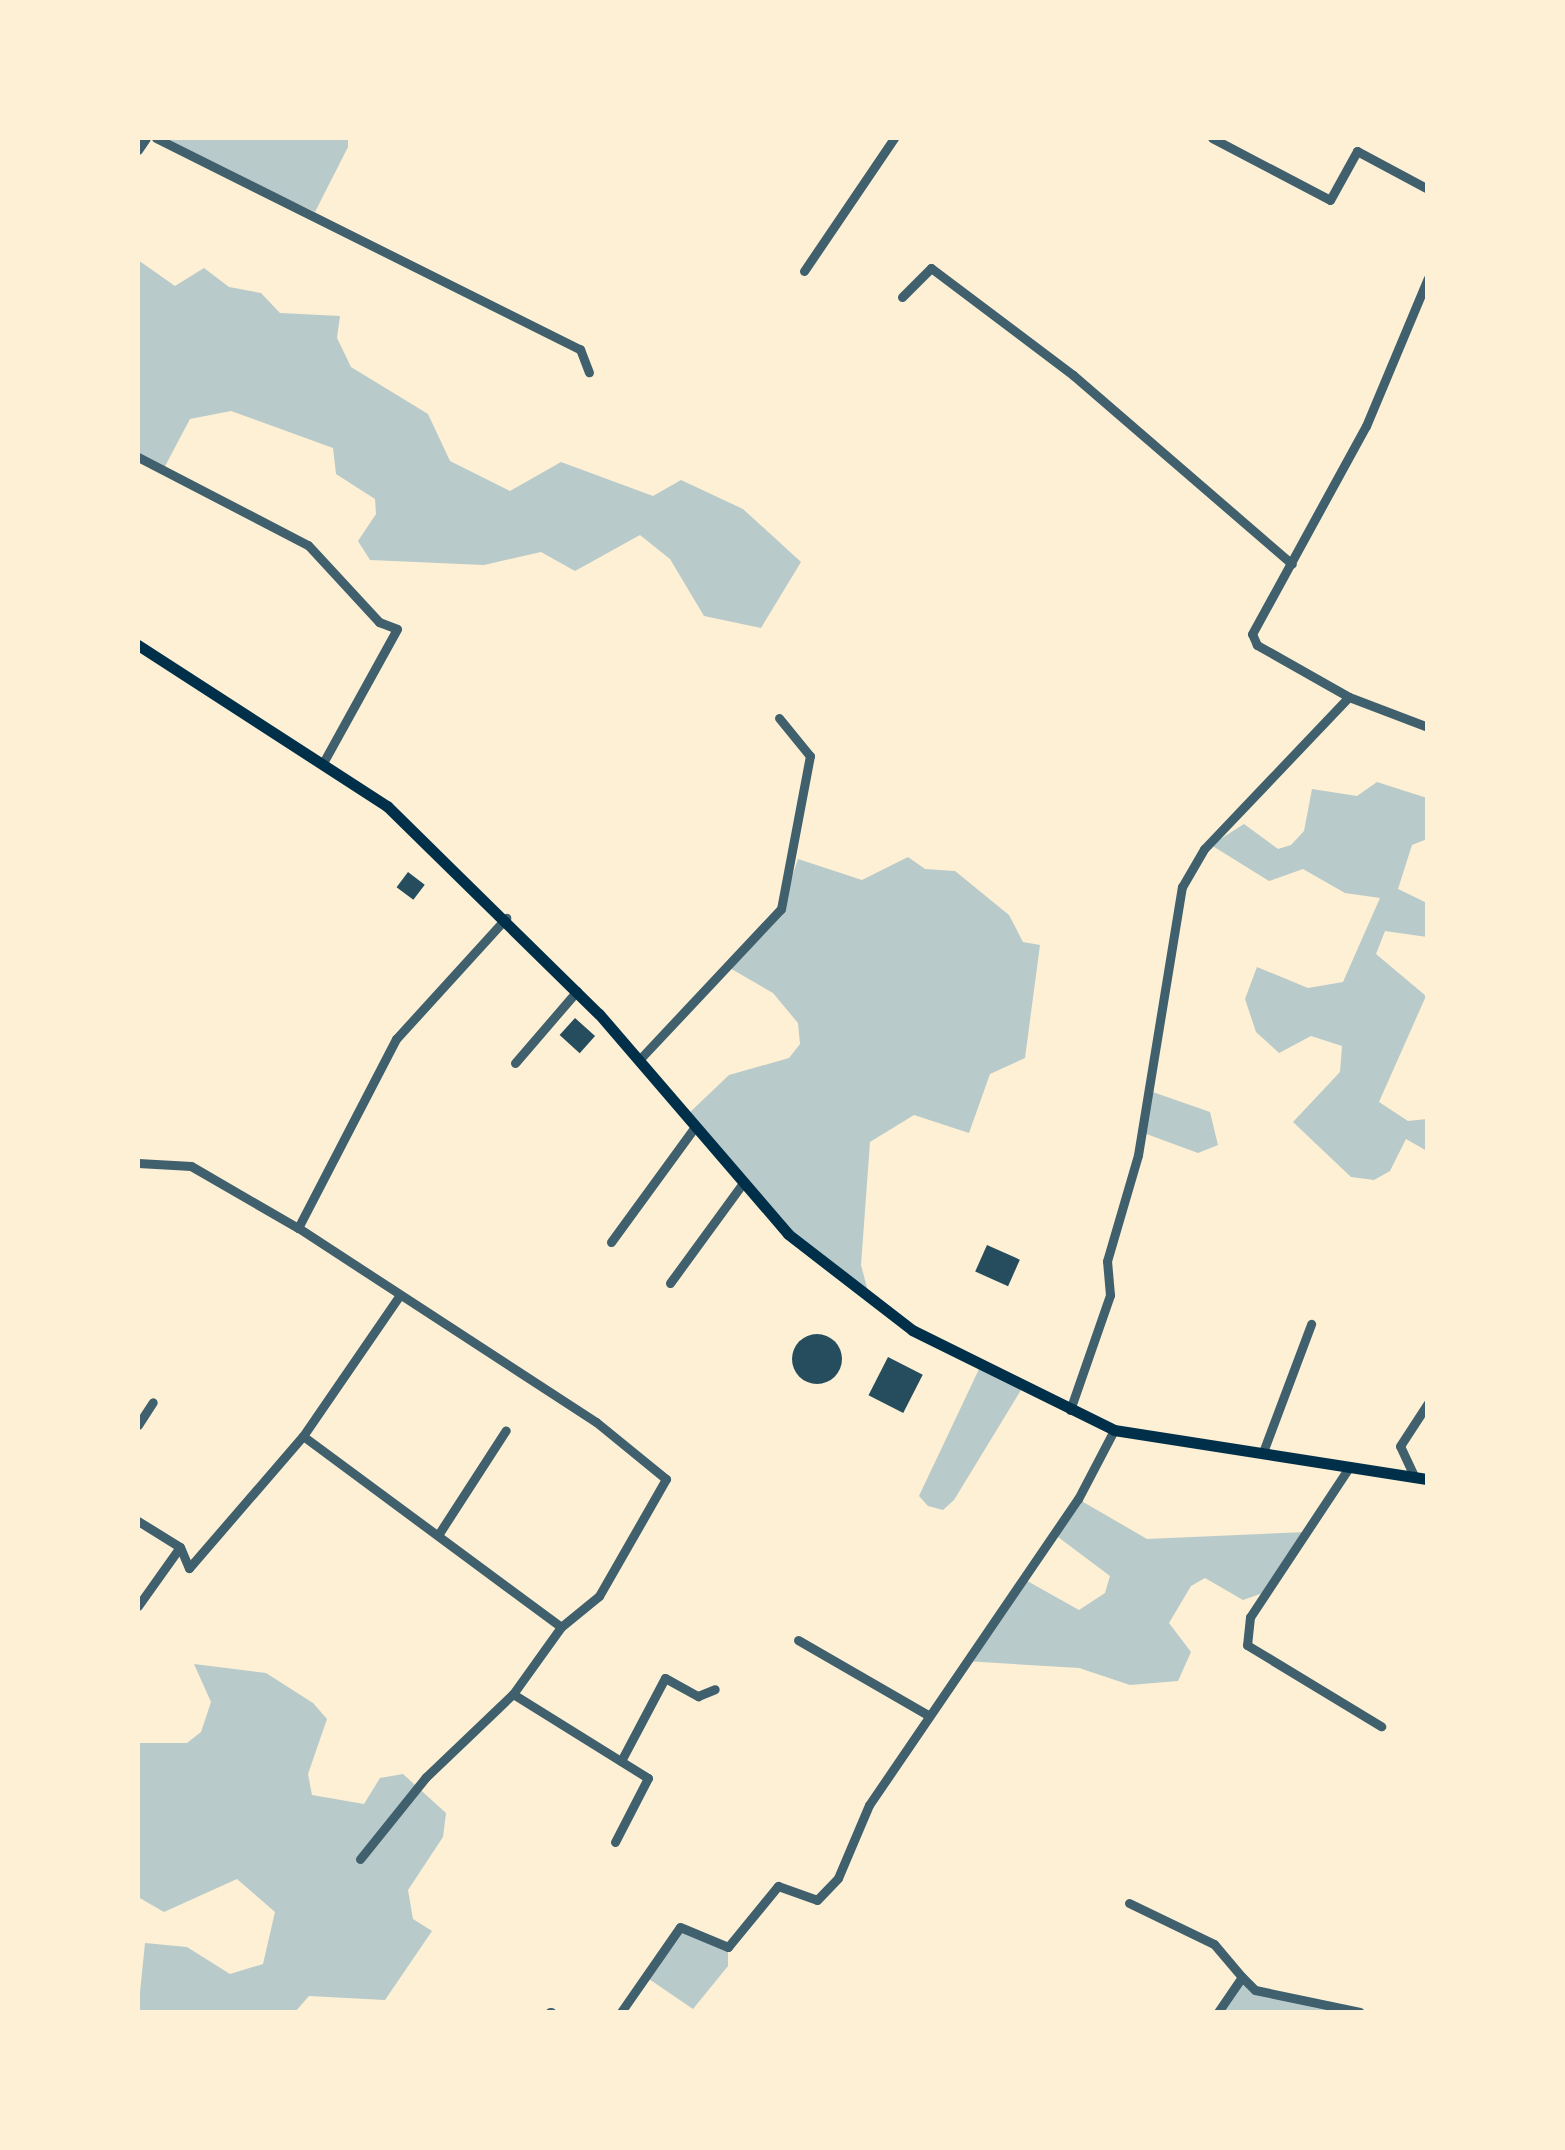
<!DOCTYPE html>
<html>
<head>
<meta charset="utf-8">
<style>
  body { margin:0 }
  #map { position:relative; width:1565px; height:2150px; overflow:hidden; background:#fdf0d5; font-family:"Times New Roman",serif }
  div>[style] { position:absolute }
  .green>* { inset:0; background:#b9caca }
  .building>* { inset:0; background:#264d5e; transform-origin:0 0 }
  .round { border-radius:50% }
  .minor>* { height:9px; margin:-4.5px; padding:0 4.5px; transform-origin:4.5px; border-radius:4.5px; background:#3f606c }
  .secondary>* { height:11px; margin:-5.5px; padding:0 5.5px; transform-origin:5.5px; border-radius:5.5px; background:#003049 }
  span { translate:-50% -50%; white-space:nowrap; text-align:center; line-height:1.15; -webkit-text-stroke:9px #fdf0d5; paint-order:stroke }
  .frame { position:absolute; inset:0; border:140px solid #fdf0d5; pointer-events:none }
</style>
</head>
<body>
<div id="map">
  <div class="green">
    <div style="clip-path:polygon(156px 138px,348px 138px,348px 147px,315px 212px)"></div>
    <div style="clip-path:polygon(138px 260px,175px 286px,204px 268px,229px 287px,261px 293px,280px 313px,340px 316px,337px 338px,351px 367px,428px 414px,450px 461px,510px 491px,561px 462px,653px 496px,681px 480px,743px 509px,801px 562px,761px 628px,704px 616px,670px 559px,640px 535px,575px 571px,541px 552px,484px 565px,370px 560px,358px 541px,376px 514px,375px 499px,336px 474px,333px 448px,231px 411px,190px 419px,163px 470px,138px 457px)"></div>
    <div style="clip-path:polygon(1377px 782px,1427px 798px,1427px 839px,1412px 845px,1398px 889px,1427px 903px,1427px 937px,1385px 931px,1376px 954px,1426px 996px,1379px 1102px,1408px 1121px,1427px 1119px,1427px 1151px,1406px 1139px,1390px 1171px,1374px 1180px,1351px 1177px,1293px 1122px,1340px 1072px,1342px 1046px,1311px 1036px,1279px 1053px,1256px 1032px,1245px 999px,1257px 967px,1308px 988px,1343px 982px,1380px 898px,1345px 893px,1303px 869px,1269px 881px,1211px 845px,1244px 824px,1278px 849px,1291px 845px,1304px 831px,1312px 789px,1357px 796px)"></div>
    <div style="clip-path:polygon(908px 857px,925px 869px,955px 871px,1009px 915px,1023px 942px,1040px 945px,1025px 1058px,990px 1074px,969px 1133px,914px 1115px,870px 1142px,861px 1265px,870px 1299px,820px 1264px,687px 1115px,729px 1075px,789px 1058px,800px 1044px,798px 1023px,773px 993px,728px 967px,781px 909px,798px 859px,862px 880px)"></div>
    <div style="clip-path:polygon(1147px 1090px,1210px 1112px,1218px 1145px,1198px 1153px,1141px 1132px)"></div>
    <div style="clip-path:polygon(980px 1367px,1021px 1390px,954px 1500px,943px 1510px,928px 1506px,919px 1496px)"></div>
    <div style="clip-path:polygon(1078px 1499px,1147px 1539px,1307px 1532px,1266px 1592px,1243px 1600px,1205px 1578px,1191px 1586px,1169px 1623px,1191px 1652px,1178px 1681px,1130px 1685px,1079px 1668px,965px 1661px,1022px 1578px,1079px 1610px,1105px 1593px,1110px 1576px,1054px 1534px)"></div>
    <div style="clip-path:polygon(194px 1664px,266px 1673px,313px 1703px,327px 1719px,308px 1774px,312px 1795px,364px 1804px,380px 1778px,403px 1774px,446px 1813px,443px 1837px,408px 1890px,413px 1919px,432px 1931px,385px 2000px,309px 1996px,295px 2012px,138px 2012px,145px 1943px,187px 1947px,230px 1974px,263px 1964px,275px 1912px,237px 1879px,164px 1912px,138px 1897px,138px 1743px,187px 1743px,201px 1732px,211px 1702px)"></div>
    <div style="clip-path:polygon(680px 1927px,728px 1947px,728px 1966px,693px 2009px,643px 1975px)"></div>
    <div style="clip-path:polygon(1242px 1977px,1255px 1990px,1360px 2012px,1218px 2012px)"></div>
  </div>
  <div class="building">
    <div style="left:408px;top:872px;width:21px;height:19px;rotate:37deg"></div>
    <div style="left:575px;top:1018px;width:27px;height:23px;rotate:42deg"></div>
    <div style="left:987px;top:1245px;width:36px;height:29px;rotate:24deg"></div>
    <div class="round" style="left:792px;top:1334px;width:50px;height:50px"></div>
    <div style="left:888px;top:1357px;width:39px;height:43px;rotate:27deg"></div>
  </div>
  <div class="minor">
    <div style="left:156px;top:138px;width:474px;rotate:26.5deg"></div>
    <div style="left:580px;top:349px;width:25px;rotate:69deg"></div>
    <div style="left:1212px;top:138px;width:133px;rotate:27.7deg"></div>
    <div style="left:1330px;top:200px;width:56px;rotate:-61.1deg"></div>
    <div style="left:1357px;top:151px;width:81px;rotate:28.2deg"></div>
    <div style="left:138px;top:150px;width:14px;rotate:-56deg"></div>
    <div style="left:804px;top:271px;width:161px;rotate:-55.9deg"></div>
    <div style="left:902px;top:297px;width:41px;rotate:-45deg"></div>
    <div style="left:931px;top:268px;width:178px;rotate:37deg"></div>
    <div style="left:1073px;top:375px;width:289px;rotate:40.8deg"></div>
    <div style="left:138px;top:457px;width:191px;rotate:27.4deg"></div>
    <div style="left:308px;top:545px;width:105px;rotate:47.3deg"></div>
    <div style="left:379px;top:622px;width:19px;rotate:21deg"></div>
    <div style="left:397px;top:629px;width:151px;rotate:118.9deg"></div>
    <div style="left:1349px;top:697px;width:106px;rotate:-150.5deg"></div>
    <div style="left:1257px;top:645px;width:12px;rotate:-114deg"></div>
    <div style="left:1252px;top:634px;width:237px;rotate:-61.3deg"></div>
    <div style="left:1366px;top:426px;width:160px;rotate:-67.3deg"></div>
    <div style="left:639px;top:1060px;width:207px;rotate:-46.8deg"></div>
    <div style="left:781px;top:909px;width:156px;rotate:-79.3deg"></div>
    <div style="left:810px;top:756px;width:49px;rotate:-129.2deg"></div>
    <div style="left:515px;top:1063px;width:95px;rotate:-49.3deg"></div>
    <div style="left:138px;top:1163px;width:53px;rotate:3.2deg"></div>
    <div style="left:191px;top:1166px;width:124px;rotate:30.1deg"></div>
    <div style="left:611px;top:1242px;width:142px;rotate:-53.9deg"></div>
    <div style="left:670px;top:1283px;width:124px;rotate:-53.9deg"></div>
    <div style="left:1070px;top:1410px;width:122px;rotate:-70.8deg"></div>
    <div style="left:1110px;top:1295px;width:34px;rotate:-95deg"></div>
    <div style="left:1107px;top:1261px;width:110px;rotate:-73.7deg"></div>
    <div style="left:1138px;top:1155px;width:272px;rotate:-80.7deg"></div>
    <div style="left:1182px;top:887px;width:44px;rotate:-59.9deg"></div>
    <div style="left:1204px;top:849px;width:210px;rotate:-46.4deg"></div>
    <div style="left:1349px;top:697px;width:85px;rotate:20.8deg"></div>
    <div style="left:138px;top:1425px;width:27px;rotate:-57deg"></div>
    <div style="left:303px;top:1436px;width:321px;rotate:36.5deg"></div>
    <div style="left:1263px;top:1452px;width:137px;rotate:-69.4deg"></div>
    <div style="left:1350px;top:1466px;width:181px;rotate:123.5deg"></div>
    <div style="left:1250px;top:1617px;width:28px;rotate:96deg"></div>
    <div style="left:1247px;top:1645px;width:157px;rotate:31.2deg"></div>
    <div style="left:1415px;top:1478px;width:35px;rotate:-115deg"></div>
    <div style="left:1400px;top:1446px;width:51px;rotate:-56.9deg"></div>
    <div style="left:138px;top:1521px;width:49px;rotate:31.8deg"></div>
    <div style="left:180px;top:1547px;width:23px;rotate:67deg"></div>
    <div style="left:189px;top:1568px;width:174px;rotate:-49.2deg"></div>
    <div style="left:303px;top:1436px;width:168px;rotate:-55.5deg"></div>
    <div style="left:440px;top:1532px;width:121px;rotate:-57.1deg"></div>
    <div style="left:138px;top:1606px;width:72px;rotate:-54.6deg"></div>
    <div style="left:798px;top:1640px;width:150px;rotate:30deg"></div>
    <div style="left:513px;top:1694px;width:159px;rotate:31.9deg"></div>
    <div style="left:648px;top:1778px;width:72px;rotate:117.3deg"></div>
    <div style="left:621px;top:1761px;width:94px;rotate:-62.1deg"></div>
    <div style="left:665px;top:1678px;width:38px;rotate:29deg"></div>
    <div style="left:698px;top:1696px;width:18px;rotate:-22deg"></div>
    <div style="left:360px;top:1859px;width:105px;rotate:-51.2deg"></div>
    <div style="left:426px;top:1777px;width:120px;rotate:-43.7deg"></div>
    <div style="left:513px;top:1694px;width:82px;rotate:-54.4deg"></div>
    <div style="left:561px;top:1627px;width:49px;rotate:-39.2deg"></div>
    <div style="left:599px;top:1596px;width:135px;rotate:-60.2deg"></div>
    <div style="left:666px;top:1479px;width:90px;rotate:-140.8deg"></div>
    <div style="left:596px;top:1422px;width:356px;rotate:-146.9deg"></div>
    <div style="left:298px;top:1228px;width:213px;rotate:-62.6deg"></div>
    <div style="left:396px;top:1039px;width:164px;rotate:-47.7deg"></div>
    <div style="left:1129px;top:1903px;width:94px;rotate:25.8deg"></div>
    <div style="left:1214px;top:1944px;width:43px;rotate:49.7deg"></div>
    <div style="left:550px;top:2012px;width:1px"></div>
    <div style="left:621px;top:2012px;width:103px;rotate:-55.2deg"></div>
    <div style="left:680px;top:1927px;width:52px;rotate:22.6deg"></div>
    <div style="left:728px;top:1947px;width:79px;rotate:-50.7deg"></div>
    <div style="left:778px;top:1886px;width:41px;rotate:19.7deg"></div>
    <div style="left:817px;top:1900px;width:30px;rotate:-46deg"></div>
    <div style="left:838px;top:1878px;width:79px;rotate:-67deg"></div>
    <div style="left:869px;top:1805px;width:371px;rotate:-55.7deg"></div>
    <div style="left:1078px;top:1499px;width:78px;rotate:-62.4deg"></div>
    <div style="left:1218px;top:2012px;width:42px;rotate:-55.6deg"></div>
    <div style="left:1242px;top:1977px;width:18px;rotate:45deg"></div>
    <div style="left:1255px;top:1990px;width:107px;rotate:11.8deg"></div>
  </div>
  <div class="secondary">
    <div style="left:138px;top:645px;width:297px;rotate:32.9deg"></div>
    <div style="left:387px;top:806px;width:297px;rotate:44.5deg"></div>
    <div style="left:599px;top:1014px;width:290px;rotate:49.3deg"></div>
    <div style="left:788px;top:1234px;width:157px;rotate:37.7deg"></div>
    <div style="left:912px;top:1330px;width:225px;rotate:26.3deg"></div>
    <div style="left:1114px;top:1430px;width:318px;rotate:8.9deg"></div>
  </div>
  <div class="frame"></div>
</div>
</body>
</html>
